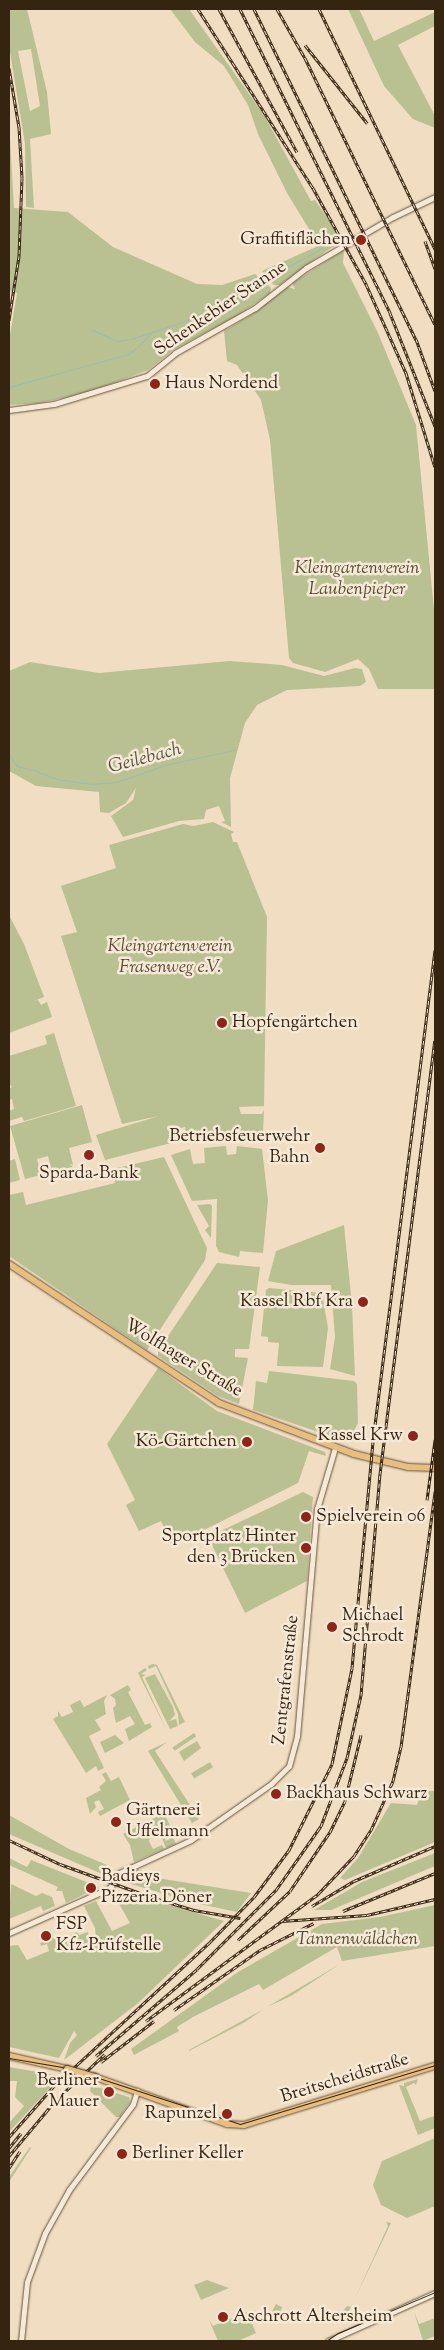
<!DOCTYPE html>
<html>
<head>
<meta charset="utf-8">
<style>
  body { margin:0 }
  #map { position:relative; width:444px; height:2350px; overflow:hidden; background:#f1ddc1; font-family:"Sorts Mill Goudy",serif }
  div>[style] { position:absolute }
  .green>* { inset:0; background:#b9c193; transform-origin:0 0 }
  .stream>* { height:1px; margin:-0.5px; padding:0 0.5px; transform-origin:0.5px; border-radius:0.5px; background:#9bbbb4 }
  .roads { filter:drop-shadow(0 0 1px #64523c) drop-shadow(0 0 1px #64523c) }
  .minor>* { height:5px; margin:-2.5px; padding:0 2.5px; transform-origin:2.5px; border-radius:2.5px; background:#f6e9d7 }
  .major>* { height:6px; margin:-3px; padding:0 3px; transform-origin:3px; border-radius:3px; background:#e8be80 }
  .tram>* { height:1px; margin:-0.5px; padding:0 0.5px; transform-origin:0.5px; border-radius:0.5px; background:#35240f }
  .rail>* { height:3px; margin-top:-1.5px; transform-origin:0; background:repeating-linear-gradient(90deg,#f6e9d7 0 4px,#35240f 0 8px); box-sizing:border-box; border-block:1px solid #35240f }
  .bridges { filter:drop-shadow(0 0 1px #35240f) drop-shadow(0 0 1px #35240f) }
  .major-bridge>* { height:6px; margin:-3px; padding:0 3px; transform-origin:3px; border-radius:3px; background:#e8be80 }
  .dots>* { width:14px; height:14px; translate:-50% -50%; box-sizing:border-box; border:2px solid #f6e9d7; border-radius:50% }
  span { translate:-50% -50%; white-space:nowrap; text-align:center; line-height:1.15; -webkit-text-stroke:5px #f6e9d7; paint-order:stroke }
  .poi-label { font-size:18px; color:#35240f }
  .right { translate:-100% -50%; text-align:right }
  .left { translate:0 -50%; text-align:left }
  .street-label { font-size:18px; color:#35240f }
  .park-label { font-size:18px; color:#564b30; font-style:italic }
  .water-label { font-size:19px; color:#545141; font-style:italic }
  .frame { position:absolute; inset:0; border:10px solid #35240f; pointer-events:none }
</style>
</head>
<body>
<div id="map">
  <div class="green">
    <div style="clip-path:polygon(evenodd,9px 9px,27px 9px,47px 92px,51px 134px,30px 139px,34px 208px,26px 207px,25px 144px,9px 46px,9px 9px,31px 49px,40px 106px,30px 111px,18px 51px,31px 49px)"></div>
    <div style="clip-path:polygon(170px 9px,189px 9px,264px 115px,311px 201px,315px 200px,344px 242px,339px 249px,336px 245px,326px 251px,280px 285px,274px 285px,262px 271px,327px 242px,317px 242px,287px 193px,258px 134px,248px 105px,224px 66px,195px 42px)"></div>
    <div style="clip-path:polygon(348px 9px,359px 9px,374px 41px,435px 12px,435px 26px,398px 45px,435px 116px,435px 128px,413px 119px,384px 86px)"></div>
    <div style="clip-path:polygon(9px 120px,14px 208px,68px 212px,113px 247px,197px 284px,222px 285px,255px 274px,271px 288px,270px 293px,238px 315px,173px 350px,148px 370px,90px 392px,40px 403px,9px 405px,9px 341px,17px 293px,9px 291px)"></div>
    <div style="clip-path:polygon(344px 250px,343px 263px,378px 333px,416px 425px,435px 620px,435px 689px,378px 689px,369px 669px,358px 659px,325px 672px,293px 663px,289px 658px,270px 440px,261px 400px,237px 365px,227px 361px,224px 331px,251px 315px,287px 287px,295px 289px,292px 283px)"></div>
    <div style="clip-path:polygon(230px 661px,282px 665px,324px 676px,355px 668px,362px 669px,366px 682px,360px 686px,287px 690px,257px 705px,245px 723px,230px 778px,231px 827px,221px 822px,225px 821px,219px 806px,206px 810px,204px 819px,179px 821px,123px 837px,111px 816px,133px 800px,136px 788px,126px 803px,109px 813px,100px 812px,99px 792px,36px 786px,9px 771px,9px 671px,30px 662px,99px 673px)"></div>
    <div style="clip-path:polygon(213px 822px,234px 832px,231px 834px,233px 842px,237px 842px,267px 917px,264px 1106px,239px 1107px,241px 1114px,262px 1114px,264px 1110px,263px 1133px,259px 1136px,186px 1140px,185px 1127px,172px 1130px,175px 1142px,105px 1160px,96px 1135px,159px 1116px,122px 1124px,61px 936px,77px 932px,61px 886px,116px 868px,109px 845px,183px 824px,193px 826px)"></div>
    <div style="clip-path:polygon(9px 915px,24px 944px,44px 997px,34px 1001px,38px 1000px,41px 1005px,47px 1002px,52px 1017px,9px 1033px)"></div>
    <div style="clip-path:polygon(54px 1033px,76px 1106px,24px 1121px,22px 1117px,9px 1121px,9px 1111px,14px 1109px,12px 1099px,9px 1100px,9px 1089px,12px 1087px,9px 1083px,9px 1056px,47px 1044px,45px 1036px)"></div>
    <div style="clip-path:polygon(82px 1105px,92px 1142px,69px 1148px,73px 1165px,69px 1164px,73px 1167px,52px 1172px,48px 1156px,37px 1159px,41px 1175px,25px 1179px,10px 1126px)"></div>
    <div style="clip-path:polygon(226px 1146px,227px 1155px,236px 1154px,237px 1146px,262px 1149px,268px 1200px,263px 1253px,240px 1251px,239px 1257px,219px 1252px,216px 1246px,217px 1199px,192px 1201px,171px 1155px,190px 1149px,193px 1164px,205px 1163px,204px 1148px)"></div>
    <div style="clip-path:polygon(164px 1157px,207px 1248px,205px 1260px,147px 1350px,9px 1256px,9px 1195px,23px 1192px,26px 1205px,115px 1183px,113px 1169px)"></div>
    <div style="clip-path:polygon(15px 1159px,20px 1180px,9px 1183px,9px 1161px)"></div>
    <div style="clip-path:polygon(210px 1204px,212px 1206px,211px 1238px,205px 1230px,209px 1226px,197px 1205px)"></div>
    <div style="clip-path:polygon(344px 1225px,352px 1305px,355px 1376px,330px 1369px,335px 1337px,331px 1285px,291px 1285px,268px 1281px,276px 1251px)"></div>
    <div style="clip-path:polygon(217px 1263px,260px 1267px,249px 1349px,235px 1349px,235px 1357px,248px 1358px,239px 1404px,218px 1396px,158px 1356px,158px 1351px)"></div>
    <div style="clip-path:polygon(269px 1288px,322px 1293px,328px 1328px,323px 1367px,277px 1366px,279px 1343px,268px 1342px,268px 1337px,261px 1336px,266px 1290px)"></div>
    <div style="clip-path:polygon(158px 1368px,217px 1411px,325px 1452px,326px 1456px,309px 1451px,298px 1483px,172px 1546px,161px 1521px,139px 1531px,126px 1505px,135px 1500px,107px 1444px)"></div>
    <div style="clip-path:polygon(269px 1371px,354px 1381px,357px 1384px,358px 1423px,348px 1442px,253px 1410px,256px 1381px,267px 1383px)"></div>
    <div style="clip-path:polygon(303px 1492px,313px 1497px,307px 1581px,245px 1613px,208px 1537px)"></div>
    <div style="clip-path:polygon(153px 1664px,157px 1665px,185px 1722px,179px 1725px,178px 1714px,156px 1666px,149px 1669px,148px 1666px)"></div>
    <div style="clip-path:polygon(145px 1668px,147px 1670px,141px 1674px,146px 1675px,142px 1677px,167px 1731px,138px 1673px)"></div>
    <div style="clip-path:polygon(155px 1674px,173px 1707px,175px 1715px,169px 1721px,176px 1719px,178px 1726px,170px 1729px,145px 1678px)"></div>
    <div style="clip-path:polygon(128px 1685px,131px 1690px,128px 1692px,145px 1725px,150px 1723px,152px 1727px,129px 1741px,125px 1729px,135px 1724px,130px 1716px,116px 1723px,113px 1708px,116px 1705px,115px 1699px,110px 1695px)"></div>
    <div style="clip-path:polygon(107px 1695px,104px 1701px,106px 1714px,95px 1720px,101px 1730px,89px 1736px,104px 1768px,98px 1771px,96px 1766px,86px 1773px,53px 1719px,58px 1716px,58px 1711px,62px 1717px,73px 1712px,70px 1705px,80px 1700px,84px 1707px)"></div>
    <div style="left:194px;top:1733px;width:4px;height:26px;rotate:56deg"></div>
    <div style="clip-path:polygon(115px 1735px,124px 1743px,105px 1753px,100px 1742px)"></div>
    <div style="clip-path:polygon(197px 1741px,201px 1748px,184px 1761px,179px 1752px)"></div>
    <div style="clip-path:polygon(167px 1742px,155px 1751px,199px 1819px,192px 1823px,148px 1751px)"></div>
    <div style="left:210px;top:1762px;width:6px;height:22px;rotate:59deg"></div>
    <div style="clip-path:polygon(106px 1772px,111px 1781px,119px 1777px,130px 1800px,100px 1816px,98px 1812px,104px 1809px,99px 1800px,94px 1802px,96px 1807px,90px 1814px,86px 1798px,101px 1790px,99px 1787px,106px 1781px,102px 1774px)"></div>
    <div style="clip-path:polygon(421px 1791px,435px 1791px,435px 1842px,345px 1880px,340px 1878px,358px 1858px,391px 1803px,417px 1805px)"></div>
    <div style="clip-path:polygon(164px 1813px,174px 1834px,169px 1831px,163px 1835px,166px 1841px,173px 1837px,176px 1844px,166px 1848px,157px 1827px,153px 1829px,149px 1841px,153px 1849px,162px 1845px,164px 1849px,134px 1862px,130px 1845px,123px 1834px)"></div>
    <div style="clip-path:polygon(9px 1815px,69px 1849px,107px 1865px,109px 1877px,9px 1834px)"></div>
    <div style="clip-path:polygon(435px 1853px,435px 1866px,331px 1910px,314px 1910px,362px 1882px)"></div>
    <div style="clip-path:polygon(9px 1858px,27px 1867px,31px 1860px,99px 1887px,66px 1903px,62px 1891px,56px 1891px,58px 1887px,9px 1865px)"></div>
    <div style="clip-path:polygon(138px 1869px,157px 1878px,251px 1893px,237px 1912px,195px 1903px,124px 1882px,126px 1874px)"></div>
    <div style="clip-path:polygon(11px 1884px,36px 1896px,42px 1893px,52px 1897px,55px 1906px,43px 1911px,41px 1906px,9px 1919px)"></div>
    <div style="clip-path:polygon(124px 1892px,224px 1921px,137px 2004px,64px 2060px,70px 2043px,77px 2035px,74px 2031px,59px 2058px,9px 2047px,9px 1946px,18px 1945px,27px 1960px,49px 1951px,47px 1944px,41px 1946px,40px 1943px,56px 1937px,58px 1941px,77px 1932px,79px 1935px,88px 1932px,89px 1940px,96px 1939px,95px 1928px,84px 1906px,96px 1901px,112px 1931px,130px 1923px,114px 1895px)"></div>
    <div style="clip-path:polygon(435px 1905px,435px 1946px,342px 1961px,337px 1947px,263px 1990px,259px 1984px,193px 2017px,177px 2027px,179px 2031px,134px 2055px,131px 2049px,238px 1972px,322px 1924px,380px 1917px)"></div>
    <div style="clip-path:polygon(340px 1964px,291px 1996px,267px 2007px)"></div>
    <div style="clip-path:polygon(264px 2009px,245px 2022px,189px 2051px,189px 2050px)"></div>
    <div style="clip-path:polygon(9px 2067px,61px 2076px,9px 2132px,9px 2123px,24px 2106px,15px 2097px,17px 2081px,9px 2081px)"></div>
    <div style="clip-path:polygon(418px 2079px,416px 2085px,414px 2083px,406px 2087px,420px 2121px,434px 2116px,435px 2128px,418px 2135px,399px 2085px,404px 2086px,404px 2083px)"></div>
    <div style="clip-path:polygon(91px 2085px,129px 2097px,130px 2102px,120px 2117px,116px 2117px,90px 2091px)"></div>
    <div style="clip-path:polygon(435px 2138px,435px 2206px,407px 2218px,381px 2205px,373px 2185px,382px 2161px)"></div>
    <div style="clip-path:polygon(30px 2147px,31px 2148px,9px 2182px,9px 2177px)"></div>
    <div style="clip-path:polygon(386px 2222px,391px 2223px,348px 2313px,343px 2311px,347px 2306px,351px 2307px,388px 2226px)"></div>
    <div style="clip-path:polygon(207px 2280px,229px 2288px,201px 2300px,194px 2285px)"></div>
    <div style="left:276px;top:2304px;width:7px;height:16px;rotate:27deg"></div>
    <div style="clip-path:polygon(247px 2312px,256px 2333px,238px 2341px,218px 2341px,209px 2320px,213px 2326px)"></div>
    <div style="clip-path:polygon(414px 2312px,419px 2324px,435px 2318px,435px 2336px,423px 2341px)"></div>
  </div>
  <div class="stream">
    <div style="left:268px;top:278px;width:62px;rotate:-29.1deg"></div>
    <div style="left:92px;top:330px;width:28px;rotate:23deg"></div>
    <div style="left:118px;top:341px;width:11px;rotate:-10deg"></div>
    <div style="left:131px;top:339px;width:108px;rotate:-18.4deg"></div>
    <div style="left:233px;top:305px;width:37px;rotate:-35deg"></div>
    <div style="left:138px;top:347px;width:18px;rotate:-47deg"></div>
    <div style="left:9px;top:387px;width:123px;rotate:-15.5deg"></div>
    <div style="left:128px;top:354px;width:10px;rotate:-37deg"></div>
    <div style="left:9px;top:755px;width:14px;rotate:54deg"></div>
    <div style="left:17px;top:766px;width:16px;rotate:14deg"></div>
    <div style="left:34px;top:770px;width:24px;rotate:22deg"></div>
    <div style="left:56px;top:779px;width:34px;rotate:8deg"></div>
    <div style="left:90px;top:784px;width:27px;rotate:-4deg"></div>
    <div style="left:117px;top:782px;width:51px;rotate:-19.5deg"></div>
    <div style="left:165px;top:765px;width:71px;rotate:-12.3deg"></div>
  </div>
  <div class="roads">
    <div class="minor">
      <div style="left:9px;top:410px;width:45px;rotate:-7.6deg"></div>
      <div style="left:54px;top:404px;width:97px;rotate:-16.8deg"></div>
      <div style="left:147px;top:376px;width:36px;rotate:-39deg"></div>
      <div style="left:175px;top:353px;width:92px;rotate:-29.4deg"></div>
      <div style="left:255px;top:308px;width:65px;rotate:-38.1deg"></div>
      <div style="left:306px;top:268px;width:101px;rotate:-30.4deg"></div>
      <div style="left:393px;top:217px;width:47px;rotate:-25.5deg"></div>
      <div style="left:9px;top:1933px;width:111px;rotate:-24deg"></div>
      <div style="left:110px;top:1888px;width:16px;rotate:-63deg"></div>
      <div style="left:117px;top:1874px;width:81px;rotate:-24.7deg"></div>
      <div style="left:191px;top:1840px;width:98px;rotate:-35deg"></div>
      <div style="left:271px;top:1784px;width:25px;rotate:-45deg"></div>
      <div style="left:289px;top:1766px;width:31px;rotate:-75deg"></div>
      <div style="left:297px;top:1736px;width:228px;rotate:-85deg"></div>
      <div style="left:317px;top:1509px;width:64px;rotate:-73.6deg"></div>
      <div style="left:21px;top:2341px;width:59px;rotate:-84.2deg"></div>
      <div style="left:27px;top:2282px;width:52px;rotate:-69.8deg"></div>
      <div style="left:45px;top:2233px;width:49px;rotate:-60.8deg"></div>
      <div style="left:69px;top:2190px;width:107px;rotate:-53.3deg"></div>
      <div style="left:133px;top:2104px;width:14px;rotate:-73deg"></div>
      <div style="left:328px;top:2341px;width:117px;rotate:-24.2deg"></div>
    </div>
    <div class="major">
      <div style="left:9px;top:1264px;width:252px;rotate:33.5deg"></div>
      <div style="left:219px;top:1403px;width:144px;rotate:20.7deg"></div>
      <div style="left:354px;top:1454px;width:56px;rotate:13.5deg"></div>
      <div style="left:408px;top:1467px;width:27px;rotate:2deg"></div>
      <div style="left:9px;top:2056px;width:59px;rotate:12.6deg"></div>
      <div style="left:95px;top:2077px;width:140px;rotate:19.6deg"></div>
      <div style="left:227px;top:2124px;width:17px;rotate:3deg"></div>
      <div style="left:244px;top:2125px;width:200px;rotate:-17.2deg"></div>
    </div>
  </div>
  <div class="tram">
    <div style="left:9px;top:2058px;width:60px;rotate:9.6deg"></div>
    <div style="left:68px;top:2068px;width:181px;rotate:18deg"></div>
    <div style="left:240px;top:2124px;width:204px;rotate:-16.8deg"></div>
    <div style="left:326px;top:2341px;width:14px;rotate:-34deg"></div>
    <div style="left:338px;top:2333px;width:105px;rotate:-22.9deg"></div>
  </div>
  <div class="rail">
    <div style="left:198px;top:9px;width:213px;rotate:57.3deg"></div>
    <div style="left:313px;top:188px;width:110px;rotate:61.1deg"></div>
    <div style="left:366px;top:284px;width:98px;rotate:65.8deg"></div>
    <div style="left:406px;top:373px;width:98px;rotate:72.9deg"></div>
    <div style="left:219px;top:9px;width:163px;rotate:61.4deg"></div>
    <div style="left:240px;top:9px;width:339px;rotate:63.7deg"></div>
    <div style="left:390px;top:313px;width:122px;rotate:68.3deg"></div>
    <div style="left:254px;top:9px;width:368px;rotate:63.9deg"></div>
    <div style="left:416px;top:339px;width:55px;rotate:69.9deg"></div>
    <div style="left:277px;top:9px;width:56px;rotate:60.3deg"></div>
    <div style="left:305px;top:58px;width:296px;rotate:64deg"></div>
    <div style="left:319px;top:9px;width:267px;rotate:64.2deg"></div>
    <div style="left:305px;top:45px;width:100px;rotate:51.5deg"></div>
    <div style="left:9px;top:68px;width:60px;rotate:80.4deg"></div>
    <div style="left:19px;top:127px;width:51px;rotate:86.6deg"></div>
    <div style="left:22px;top:178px;width:78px;rotate:92.2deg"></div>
    <div style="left:19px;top:256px;width:65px;rotate:98.9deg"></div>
    <div style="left:425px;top:241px;width:30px;rotate:70deg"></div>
    <div style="left:427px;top:1500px;width:61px;rotate:-82.4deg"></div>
    <div style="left:9px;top:1840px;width:56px;rotate:25.2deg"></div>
    <div style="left:60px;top:1864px;width:97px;rotate:19.9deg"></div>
    <div style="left:151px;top:1897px;width:45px;rotate:16.8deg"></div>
    <div style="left:194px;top:1910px;width:47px;rotate:9.9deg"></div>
    <div style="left:312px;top:1906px;width:49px;rotate:-30.8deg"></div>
    <div style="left:354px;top:1881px;width:88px;rotate:-23.4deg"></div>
    <div style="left:343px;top:1911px;width:100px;rotate:-22.4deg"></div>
    <div style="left:282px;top:1921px;width:85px;rotate:-4deg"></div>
    <div style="left:367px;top:1915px;width:70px;rotate:-13.2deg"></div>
    <div style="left:238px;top:1940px;width:71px;rotate:-43.3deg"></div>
    <div style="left:290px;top:1891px;width:71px;rotate:-55.9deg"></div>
    <div style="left:330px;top:1832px;width:34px;rotate:-64deg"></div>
    <div style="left:345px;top:1801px;width:68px;rotate:-76.4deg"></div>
    <div style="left:174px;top:2010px;width:105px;rotate:-34.9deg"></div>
    <div style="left:260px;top:1950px;width:60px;rotate:-26.6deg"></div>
    <div style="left:146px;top:2021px;width:214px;rotate:-36.4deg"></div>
    <div style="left:318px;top:1894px;width:52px;rotate:-46.5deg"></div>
    <div style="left:354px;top:1856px;width:31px;rotate:-57deg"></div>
    <div style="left:371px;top:1830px;width:54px;rotate:-65.8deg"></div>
    <div style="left:393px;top:1781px;width:35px;rotate:-77deg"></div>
    <div style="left:401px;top:1747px;width:258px;rotate:-82.4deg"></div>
    <div style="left:96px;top:2056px;width:133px;rotate:-40.7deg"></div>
    <div style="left:197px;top:1969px;width:112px;rotate:-45deg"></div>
    <div style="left:276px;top:1890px;width:78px;rotate:-54.9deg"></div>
    <div style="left:321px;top:1826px;width:73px;rotate:-69.1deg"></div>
    <div style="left:347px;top:1758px;width:65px;rotate:-77.5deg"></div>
    <div style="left:361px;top:1695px;width:222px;rotate:-85.1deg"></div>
    <div style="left:380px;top:1474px;width:437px;rotate:-82.8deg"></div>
    <div style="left:101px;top:2062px;width:67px;rotate:-37.7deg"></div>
    <div style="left:9px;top:2137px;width:68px;rotate:-48.6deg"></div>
    <div style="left:54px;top:2086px;width:211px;rotate:-42.7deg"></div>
    <div style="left:209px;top:1943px;width:64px;rotate:-45.6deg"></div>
    <div style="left:254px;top:1897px;width:59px;rotate:-53.3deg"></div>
    <div style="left:289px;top:1850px;width:96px;rotate:-63.4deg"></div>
    <div style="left:332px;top:1764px;width:98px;rotate:-78.2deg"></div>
    <div style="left:352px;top:1668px;width:228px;rotate:-84.7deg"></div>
    <div style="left:373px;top:1441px;width:495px;rotate:-82.8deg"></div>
    <div style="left:9px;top:2148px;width:19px;rotate:-51deg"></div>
    <div style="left:9px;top:2156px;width:73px;rotate:-50deg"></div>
    <div style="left:56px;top:2100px;width:67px;rotate:-43.2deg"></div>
    <div style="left:9px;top:2168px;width:20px;rotate:-57deg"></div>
  </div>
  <div class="bridges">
    <div class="major-bridge">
      <div style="left:67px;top:2069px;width:29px;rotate:16deg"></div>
    </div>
  </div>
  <div class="dots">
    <div style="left:361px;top:240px;background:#8f2418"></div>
    <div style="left:155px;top:384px;background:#8f2418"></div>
    <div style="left:222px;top:1023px;background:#8f2418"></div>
    <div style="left:320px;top:1148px;background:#8f2418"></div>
    <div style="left:89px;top:1155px;background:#8f2418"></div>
    <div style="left:363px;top:1302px;background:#8f2418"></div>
    <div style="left:413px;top:1436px;background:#8f2418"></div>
    <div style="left:247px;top:1442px;background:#8f2418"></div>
    <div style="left:306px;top:1517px;background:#8f2418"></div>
    <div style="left:306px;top:1548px;background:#8f2418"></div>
    <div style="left:332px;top:1627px;background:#8f2418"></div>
    <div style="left:276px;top:1794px;background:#8f2418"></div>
    <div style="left:116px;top:1822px;background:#8f2418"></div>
    <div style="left:91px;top:1888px;background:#8f2418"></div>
    <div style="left:46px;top:1936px;background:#8f2418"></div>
    <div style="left:109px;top:2092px;background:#8f2418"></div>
    <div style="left:227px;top:2114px;background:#8f2418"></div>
    <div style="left:122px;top:2154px;background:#8f2418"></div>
    <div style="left:223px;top:2317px;background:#8f2418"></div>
  </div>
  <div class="poi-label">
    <span class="right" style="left:351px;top:240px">Graffitiflächen</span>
    <span class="left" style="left:165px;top:384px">Haus Nordend</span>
    <span class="left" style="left:232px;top:1023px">Hopfengärtchen</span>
    <span class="right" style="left:310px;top:1148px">Betriebsfeuerwehr<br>Bahn</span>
    <span style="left:89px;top:1174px">Sparda-Bank</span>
    <span class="right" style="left:353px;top:1302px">Kassel Rbf Kra</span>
    <span class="right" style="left:403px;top:1436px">Kassel Krw</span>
    <span class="right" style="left:237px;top:1442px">Kö-Gärtchen</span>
    <span class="left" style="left:316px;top:1517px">Spielverein 06</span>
    <span class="right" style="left:296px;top:1548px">Sportplatz Hinter<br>den 3 Brücken</span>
    <span class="left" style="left:342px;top:1627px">Michael<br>Schrodt</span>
    <span class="left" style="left:286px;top:1794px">Backhaus Schwarz</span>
    <span class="left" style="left:126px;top:1822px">Gärtnerei<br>Uffelmann</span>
    <span class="left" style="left:101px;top:1888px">Badieys<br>Pizzeria Döner</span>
    <span class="left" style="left:56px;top:1936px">FSP<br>Kfz-Prüfstelle</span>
    <span class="right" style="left:99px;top:2092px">Berliner<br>Mauer</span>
    <span class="right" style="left:217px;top:2114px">Rapunzel</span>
    <span class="left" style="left:132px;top:2154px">Berliner Keller</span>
    <span class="left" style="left:233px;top:2317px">Aschrott Altersheim</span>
  </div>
  <div class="street-label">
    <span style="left:221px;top:309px;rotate:-34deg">Schenkebier Stanne</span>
    <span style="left:183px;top:1359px;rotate:31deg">Wolfhager Straße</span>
    <span style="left:287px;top:1680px;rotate:-84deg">Zentgrafenstraße</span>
    <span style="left:345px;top:2079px;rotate:-17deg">Breitscheidstraße</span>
  </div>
  <div class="park-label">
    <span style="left:357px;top:580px">Kleingartenverein<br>Laubenpieper</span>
    <span style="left:170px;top:958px">Kleingartenverein<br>Frasenweg e.V.</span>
    <span style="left:357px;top:1940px">Tannenwäldchen</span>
  </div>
  <div class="water-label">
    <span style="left:145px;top:759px;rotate:-15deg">Geilebach</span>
  </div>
  <div class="frame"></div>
</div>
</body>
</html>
